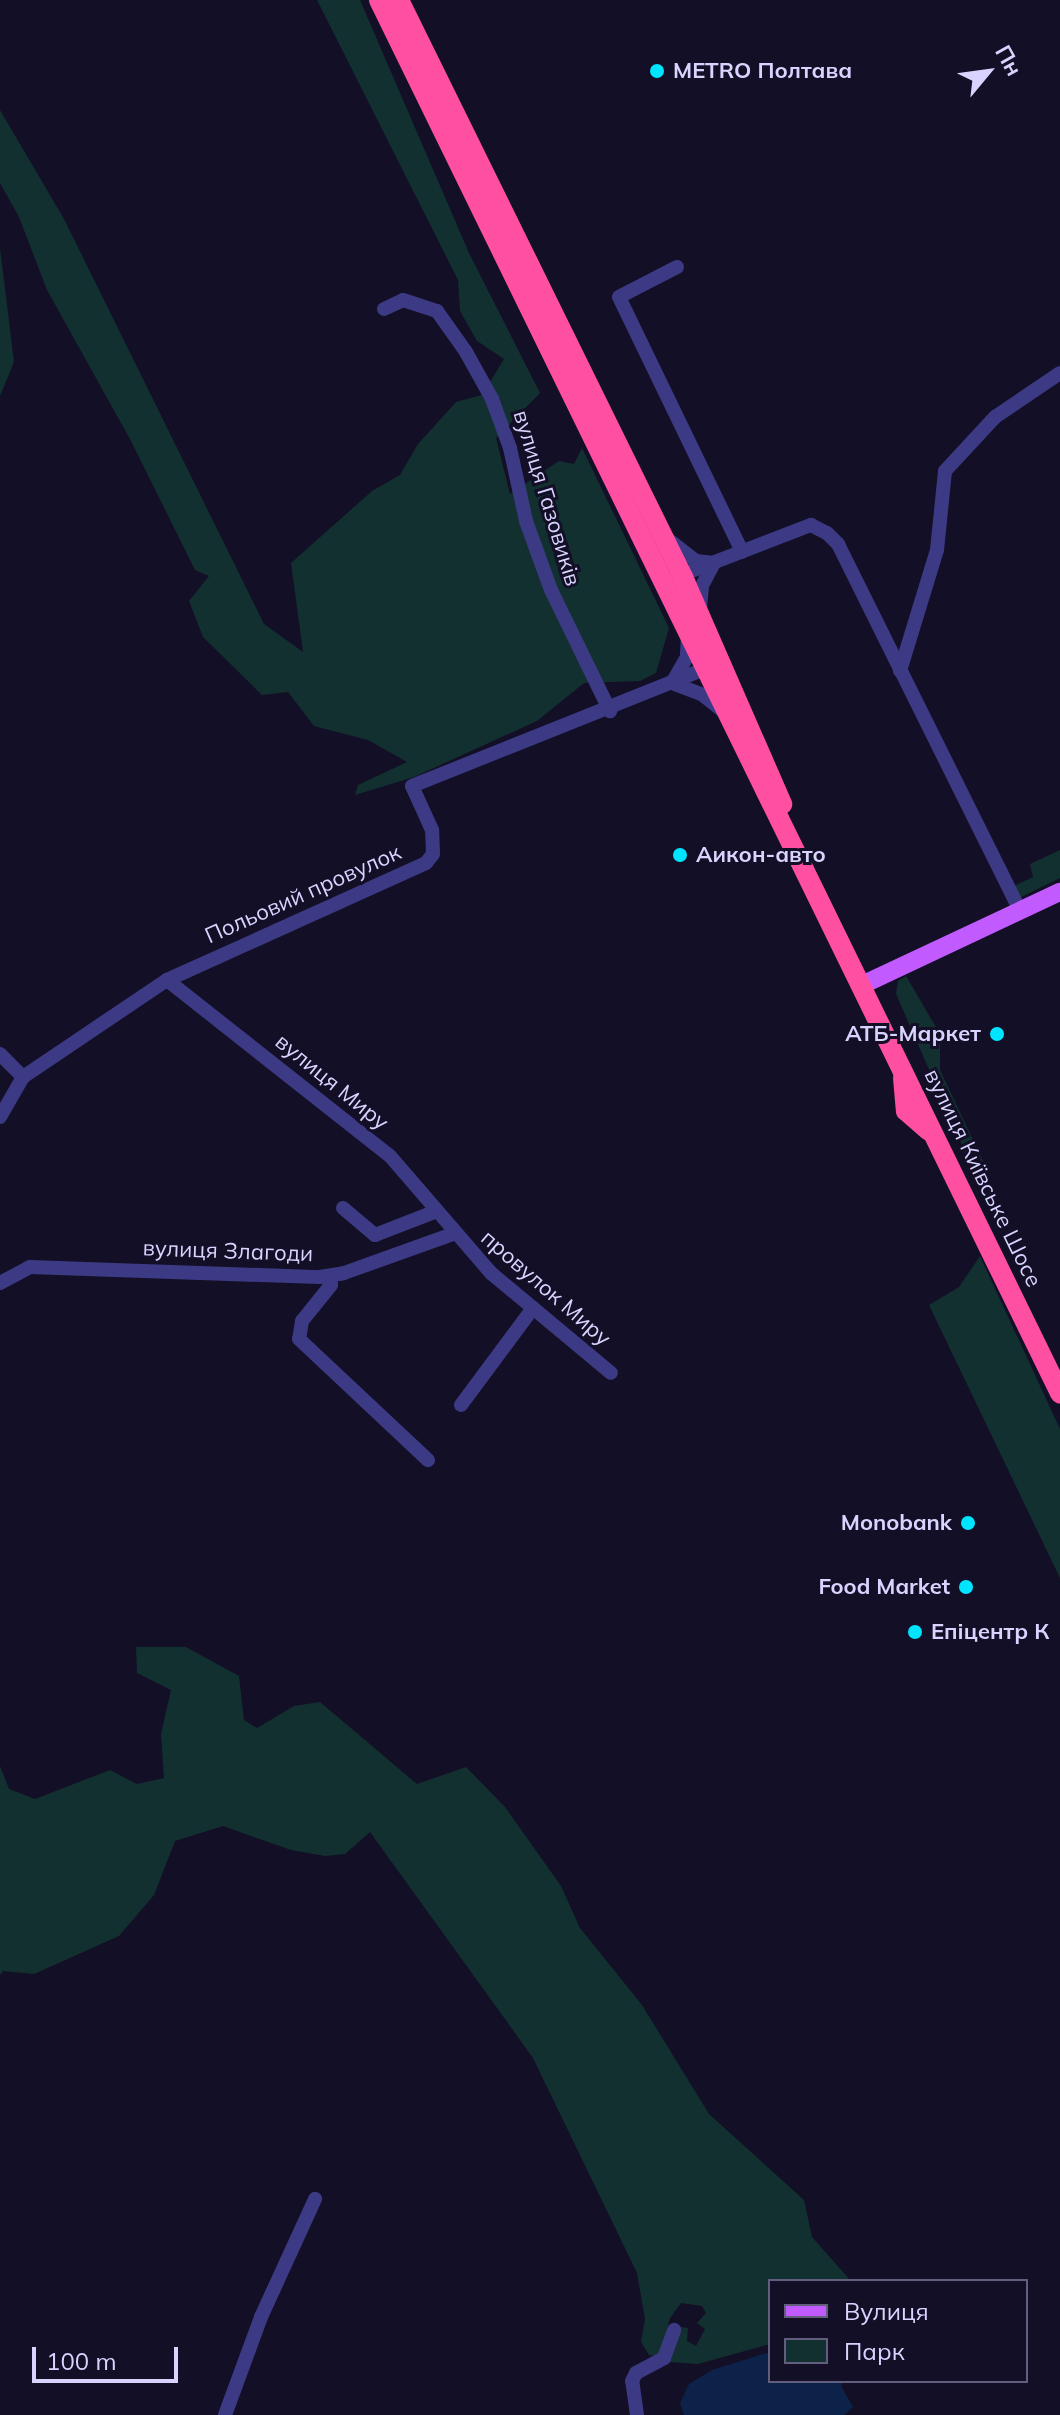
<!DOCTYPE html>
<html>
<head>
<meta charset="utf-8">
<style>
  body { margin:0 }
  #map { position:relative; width:1060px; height:2415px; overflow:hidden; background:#130f26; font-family:Mulish,sans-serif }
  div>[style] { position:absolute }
  .green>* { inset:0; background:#12302f }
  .water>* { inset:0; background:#0c2248 }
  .minor>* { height:14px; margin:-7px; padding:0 7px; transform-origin:7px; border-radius:7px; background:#3d3a85 }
  .major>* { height:18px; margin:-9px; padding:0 9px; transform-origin:9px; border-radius:9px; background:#c25bff }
  .highway>* { height:20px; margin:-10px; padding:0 10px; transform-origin:10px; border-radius:10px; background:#ff4fa3 }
  .dots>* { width:22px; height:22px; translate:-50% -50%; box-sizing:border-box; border:4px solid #130f26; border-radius:50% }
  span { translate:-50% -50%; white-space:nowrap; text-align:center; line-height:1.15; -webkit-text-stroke:6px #130f26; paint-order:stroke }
  .poi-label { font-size:22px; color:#d9d4ff; font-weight:700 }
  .left { translate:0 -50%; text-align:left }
  .right { translate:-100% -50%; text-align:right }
  .street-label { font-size:22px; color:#d9d4ff }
  .legend { position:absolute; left:768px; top:2279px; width:260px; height:104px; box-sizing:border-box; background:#130f26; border:2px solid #625e7d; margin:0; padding:10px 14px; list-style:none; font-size:24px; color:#d9d4ff }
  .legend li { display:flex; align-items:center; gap:16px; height:40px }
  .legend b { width:40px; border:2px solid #625e7d }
  .north { position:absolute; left:948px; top:32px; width:80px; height:80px; -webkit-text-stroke:6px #130f26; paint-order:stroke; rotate:61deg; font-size:22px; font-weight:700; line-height:32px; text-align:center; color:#d9d4ff }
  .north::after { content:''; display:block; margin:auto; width:28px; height:36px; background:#d9d4ff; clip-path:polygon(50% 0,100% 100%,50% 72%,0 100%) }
  .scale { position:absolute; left:32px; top:2347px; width:146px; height:36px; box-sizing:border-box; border:4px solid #d9d4ff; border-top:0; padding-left:10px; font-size:24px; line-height:28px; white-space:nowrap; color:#d9d4ff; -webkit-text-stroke:6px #130f26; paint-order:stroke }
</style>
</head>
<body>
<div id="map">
  <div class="green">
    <div style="clip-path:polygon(317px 0,360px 0,469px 253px,540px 393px,496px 438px,510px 494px,559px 461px,574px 464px,582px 448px,669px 628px,656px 673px,640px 681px,584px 683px,537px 721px,414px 777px,355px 795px,358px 785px,407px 762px,368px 740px,314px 726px,288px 692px,262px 695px,203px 637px,189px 601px,209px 576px,195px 570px,131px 441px,47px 290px,19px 217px,0 183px,0 110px,64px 219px,264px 624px,303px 652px,291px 563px,372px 491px,400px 475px,418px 444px,456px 402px,482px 395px,504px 359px,477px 341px,460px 311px,458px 280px)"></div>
    <div style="clip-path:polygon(0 248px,14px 362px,0 396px)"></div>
    <div style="clip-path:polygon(1060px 850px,1060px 878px,1019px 898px,1014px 886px,1033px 877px,1030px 864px)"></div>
    <div style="clip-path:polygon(906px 976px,940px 1034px,940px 1070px,984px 1163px,979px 1172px,972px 1168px,896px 994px,898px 981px)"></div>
    <div style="clip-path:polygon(980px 1256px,1060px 1429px,1060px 1578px,929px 1305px,959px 1287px)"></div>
    <div style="clip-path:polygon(136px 1647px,186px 1647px,239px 1676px,244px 1720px,257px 1728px,294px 1706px,320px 1702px,417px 1784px,466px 1767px,505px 1807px,561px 1886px,580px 1928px,642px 2005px,709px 2114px,804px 2200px,812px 2237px,851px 2281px,770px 2281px,770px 2344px,698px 2364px,668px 2362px,681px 2327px,688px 2328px,687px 2341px,696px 2346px,705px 2329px,697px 2323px,706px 2313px,702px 2306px,681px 2303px,670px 2318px,660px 2357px,649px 2355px,641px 2342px,645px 2319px,637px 2273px,533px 2058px,370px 1832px,345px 1854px,325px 1856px,291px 1850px,223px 1826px,175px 1841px,154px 1895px,119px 1936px,34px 1974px,3px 1971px,0 1975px,0 1766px,9px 1789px,35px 1799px,110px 1770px,137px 1784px,164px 1778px,161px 1734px,171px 1690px,137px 1673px)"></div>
  </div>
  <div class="water">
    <div style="clip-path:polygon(770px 2352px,770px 2381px,843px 2381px,841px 2386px,853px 2407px,844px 2415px,684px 2415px,680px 2403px,689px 2384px,712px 2370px)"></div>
  </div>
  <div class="minor">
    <div style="left:677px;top:267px;width:65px;rotate:152.7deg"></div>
    <div style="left:619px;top:297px;width:283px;rotate:64.2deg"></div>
    <div style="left:384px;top:309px;width:21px;rotate:-25deg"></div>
    <div style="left:403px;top:300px;width:36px;rotate:18deg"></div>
    <div style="left:437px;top:311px;width:50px;rotate:54.7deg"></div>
    <div style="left:466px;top:352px;width:54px;rotate:61deg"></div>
    <div style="left:492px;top:399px;width:52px;rotate:69.8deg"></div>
    <div style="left:510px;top:448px;width:75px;rotate:77.6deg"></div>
    <div style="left:526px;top:521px;width:73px;rotate:70.1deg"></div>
    <div style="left:551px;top:590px;width:135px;rotate:64deg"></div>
    <div style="left:669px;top:540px;width:34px;rotate:38deg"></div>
    <div style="left:696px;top:561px;width:18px;rotate:6deg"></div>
    <div style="left:714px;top:563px;width:26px;rotate:118deg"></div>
    <div style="left:702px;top:586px;width:25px;rotate:95deg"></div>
    <div style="left:676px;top:577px;width:145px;rotate:-21.1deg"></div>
    <div style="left:811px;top:525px;width:18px;rotate:27deg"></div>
    <div style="left:827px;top:533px;width:16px;rotate:45deg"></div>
    <div style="left:838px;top:544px;width:410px;rotate:63.6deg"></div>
    <div style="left:688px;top:635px;width:22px;rotate:93deg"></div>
    <div style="left:687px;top:657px;width:30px;rotate:120deg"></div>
    <div style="left:672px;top:683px;width:33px;rotate:21deg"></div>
    <div style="left:703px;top:695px;width:26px;rotate:39deg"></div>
    <div style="left:900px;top:671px;width:127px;rotate:-73deg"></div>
    <div style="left:937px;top:550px;width:79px;rotate:-84.2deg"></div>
    <div style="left:945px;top:471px;width:74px;rotate:-47.2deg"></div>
    <div style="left:995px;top:417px;width:78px;rotate:-34.1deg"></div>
    <div style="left:167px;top:980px;width:284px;rotate:38.3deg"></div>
    <div style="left:390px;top:1156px;width:155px;rotate:49.2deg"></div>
    <div style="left:491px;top:1273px;width:156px;rotate:39.8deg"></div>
    <div style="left:0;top:1054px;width:33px;rotate:45deg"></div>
    <div style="left:0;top:1117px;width:46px;rotate:-60.1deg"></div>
    <div style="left:23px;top:1077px;width:174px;rotate:-34deg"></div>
    <div style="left:167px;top:980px;width:284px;rotate:-24.3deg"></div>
    <div style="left:426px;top:863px;width:11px;rotate:-52deg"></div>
    <div style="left:433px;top:854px;width:24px;rotate:-92deg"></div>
    <div style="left:432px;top:830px;width:48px;rotate:-114.4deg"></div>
    <div style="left:412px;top:786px;width:315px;rotate:-21.8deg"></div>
    <div style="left:343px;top:1208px;width:42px;rotate:40.2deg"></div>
    <div style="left:375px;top:1235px;width:66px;rotate:-21.2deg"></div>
    <div style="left:329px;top:1276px;width:9px;rotate:77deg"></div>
    <div style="left:331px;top:1285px;width:46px;rotate:128.9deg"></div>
    <div style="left:302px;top:1321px;width:18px;rotate:99deg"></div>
    <div style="left:299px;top:1339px;width:177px;rotate:43.2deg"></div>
    <div style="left:0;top:1283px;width:34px;rotate:-28deg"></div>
    <div style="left:30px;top:1267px;width:290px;rotate:2deg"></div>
    <div style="left:320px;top:1277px;width:24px;rotate:-9deg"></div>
    <div style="left:344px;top:1273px;width:116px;rotate:-19.7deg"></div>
    <div style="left:461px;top:1405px;width:121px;rotate:-53.4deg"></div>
    <div style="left:225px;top:2415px;width:104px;rotate:-69.8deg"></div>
    <div style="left:261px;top:2317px;width:130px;rotate:-65.4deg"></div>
    <div style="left:637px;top:2415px;width:34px;rotate:-98deg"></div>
    <div style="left:632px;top:2381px;width:9px;rotate:-63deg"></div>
    <div style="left:636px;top:2373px;width:32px;rotate:-28deg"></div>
    <div style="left:664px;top:2358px;width:30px;rotate:-70deg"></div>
  </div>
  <div class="major">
    <div style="left:862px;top:985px;width:219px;rotate:-25.2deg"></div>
  </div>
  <div class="highway">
    <div style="left:379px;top:0;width:1551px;rotate:63.95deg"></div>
    <div style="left:399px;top:0;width:643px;rotate:63.79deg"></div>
    <div style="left:683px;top:577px;width:248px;rotate:66.4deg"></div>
    <div style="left:903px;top:1078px;width:33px;rotate:85deg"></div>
    <div style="left:906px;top:1111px;width:30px;rotate:41deg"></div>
  </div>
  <div class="dots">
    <div style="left:657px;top:71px;background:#00e5ff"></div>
    <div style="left:680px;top:855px;background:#00e5ff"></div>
    <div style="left:997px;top:1034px;background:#00e5ff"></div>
    <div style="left:968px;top:1523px;background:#00e5ff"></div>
    <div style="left:966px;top:1587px;background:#00e5ff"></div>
    <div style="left:915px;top:1632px;background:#00e5ff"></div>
  </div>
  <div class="poi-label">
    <span class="left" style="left:673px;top:71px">METRO Полтава</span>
    <span class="left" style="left:696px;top:855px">Аикон-авто</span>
    <span class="right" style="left:981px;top:1034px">АТБ-Маркет</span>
    <span class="right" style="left:952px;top:1523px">Monobank</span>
    <span class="right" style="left:950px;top:1587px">Food Market</span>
    <span class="left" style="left:931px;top:1632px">Епіцентр К</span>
  </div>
  <div class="street-label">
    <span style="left:547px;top:498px;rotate:73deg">вулиця Газовиків</span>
    <span style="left:303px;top:894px;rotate:-24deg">Польовий провулок</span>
    <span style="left:332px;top:1082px;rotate:39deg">вулиця Миру</span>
    <span style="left:983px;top:1178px;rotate:64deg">вулиця Київське Шосе</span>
    <span style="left:228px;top:1251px;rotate:2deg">вулиця Злагоди</span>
    <span style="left:546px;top:1288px;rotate:41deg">провулок Миру</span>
  </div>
  <ul class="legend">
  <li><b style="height:10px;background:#c25bff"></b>Вулиця</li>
  <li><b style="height:22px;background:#12302f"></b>Парк</li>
  </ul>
  <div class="north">Пн</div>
  <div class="scale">100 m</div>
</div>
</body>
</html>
